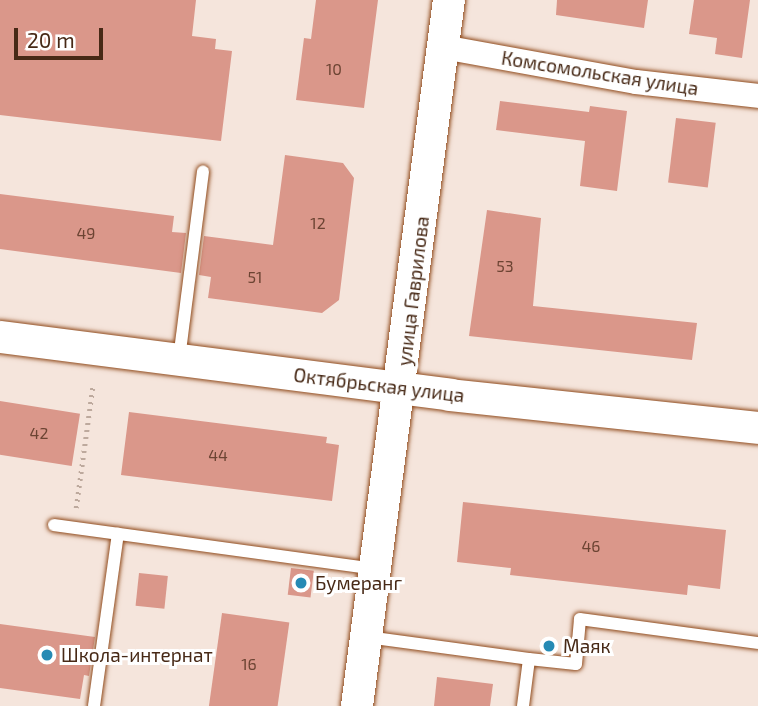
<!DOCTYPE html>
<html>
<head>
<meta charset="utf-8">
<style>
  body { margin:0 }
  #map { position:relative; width:758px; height:706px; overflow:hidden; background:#f5e5dc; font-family:"Exo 2",sans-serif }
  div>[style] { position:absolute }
  .building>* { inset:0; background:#da978a; transform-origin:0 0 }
  .path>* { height:4.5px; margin-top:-2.25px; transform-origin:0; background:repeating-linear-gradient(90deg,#bda99d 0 2px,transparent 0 7px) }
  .roads { filter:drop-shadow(0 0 2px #914c1e) drop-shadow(0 0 2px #914c1e) }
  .service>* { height:12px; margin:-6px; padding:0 6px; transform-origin:6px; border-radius:6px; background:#fff }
  .minor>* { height:24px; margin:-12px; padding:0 12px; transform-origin:12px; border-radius:12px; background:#fff }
  .tertiary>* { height:32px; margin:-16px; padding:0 16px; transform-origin:16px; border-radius:16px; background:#fff }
  .dots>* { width:19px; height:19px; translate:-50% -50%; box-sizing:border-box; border:4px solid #fff; border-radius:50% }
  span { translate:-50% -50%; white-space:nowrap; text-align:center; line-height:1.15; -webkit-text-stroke:6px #fff; paint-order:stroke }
  .number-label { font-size:16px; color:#6c4433 }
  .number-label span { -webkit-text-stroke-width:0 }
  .street-label { font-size:19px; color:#472916 }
  .poi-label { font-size:19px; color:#472916 }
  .left { translate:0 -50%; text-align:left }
  .scale { position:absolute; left:14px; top:28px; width:89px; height:32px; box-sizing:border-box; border:4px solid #472916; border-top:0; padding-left:9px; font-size:21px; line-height:24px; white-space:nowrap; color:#472916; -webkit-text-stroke:5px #fff; paint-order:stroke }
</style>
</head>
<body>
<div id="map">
  <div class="building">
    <div style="clip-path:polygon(0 0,196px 0,192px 36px,216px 39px,215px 49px,232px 51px,221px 141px,0 115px)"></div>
    <div style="clip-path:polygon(316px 0,378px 0,364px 108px,296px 100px,304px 38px,311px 39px)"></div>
    <div style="clip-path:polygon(557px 0,648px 0,644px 28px,556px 15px)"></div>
    <div style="clip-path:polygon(694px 0,750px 0,742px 58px,715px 54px,717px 38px,689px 34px)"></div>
    <div style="clip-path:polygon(500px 101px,589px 112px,590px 106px,627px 111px,617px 191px,580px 186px,585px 141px,496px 130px)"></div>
    <div style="left:676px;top:118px;width:40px;height:65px;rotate:7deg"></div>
    <div style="clip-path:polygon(285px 155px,343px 163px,354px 178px,339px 300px,322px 313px,208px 298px,211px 277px,199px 275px,204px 236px,273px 245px)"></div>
    <div style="clip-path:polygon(0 194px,174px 216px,172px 232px,186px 233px,181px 273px,0 249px)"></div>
    <div style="clip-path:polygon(487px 210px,541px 218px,533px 306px,697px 323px,692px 360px,469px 336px)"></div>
    <div style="left:0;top:401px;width:81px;height:53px;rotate:9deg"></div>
    <div style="clip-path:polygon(129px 412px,327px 437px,326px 443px,339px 445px,332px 501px,121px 475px)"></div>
    <div style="clip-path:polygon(463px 502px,726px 530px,720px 589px,688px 585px,687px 595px,510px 575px,511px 568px,457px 562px)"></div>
    <div style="left:291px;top:568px;width:23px;height:27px;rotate:7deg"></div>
    <div style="left:139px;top:573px;width:29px;height:33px;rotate:6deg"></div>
    <div style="left:222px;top:613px;width:68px;height:94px;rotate:8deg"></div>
    <div style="clip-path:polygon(0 624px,95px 637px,89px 676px,84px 675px,80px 699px,0 688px)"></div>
    <div style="clip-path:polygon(437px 677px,493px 684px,490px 706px,434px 706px)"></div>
  </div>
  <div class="path">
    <div style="left:76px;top:508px;width:125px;rotate:-82.2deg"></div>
  </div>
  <div class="roads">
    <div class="service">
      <div style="left:179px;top:359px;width:189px;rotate:-82.7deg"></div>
      <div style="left:54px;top:525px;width:325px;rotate:7.8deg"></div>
      <div style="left:367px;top:637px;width:163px;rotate:7.7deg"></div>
      <div style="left:94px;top:706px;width:174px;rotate:-82.1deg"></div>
      <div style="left:523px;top:706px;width:47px;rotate:-82.7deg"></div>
      <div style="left:529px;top:659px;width:47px;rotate:6.1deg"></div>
      <div style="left:576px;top:664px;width:45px;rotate:-84.9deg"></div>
      <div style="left:580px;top:619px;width:180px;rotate:7.7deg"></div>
    </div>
    <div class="minor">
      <div style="left:443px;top:47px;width:196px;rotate:10.3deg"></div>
      <div style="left:636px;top:82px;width:123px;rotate:6.5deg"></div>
    </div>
    <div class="tertiary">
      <div style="left:0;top:337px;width:454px;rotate:7.3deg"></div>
      <div style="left:450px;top:395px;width:310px;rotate:6.1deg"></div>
      <div style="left:357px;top:706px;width:712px;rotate:-82.58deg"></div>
    </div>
  </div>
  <div class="dots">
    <div style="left:301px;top:583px;background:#268ab4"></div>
    <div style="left:549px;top:646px;background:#268ab4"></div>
    <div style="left:47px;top:655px;background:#268ab4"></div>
  </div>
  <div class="number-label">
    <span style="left:334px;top:69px">10</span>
    <span style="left:318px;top:223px">12</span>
    <span style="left:86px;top:233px">49</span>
    <span style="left:505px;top:266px">53</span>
    <span style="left:255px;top:277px">51</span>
    <span style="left:39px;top:433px">42</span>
    <span style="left:218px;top:455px">44</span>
    <span style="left:591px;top:546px">46</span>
    <span style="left:249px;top:664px">16</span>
  </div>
  <div class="street-label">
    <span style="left:600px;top:73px;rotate:9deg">Комсомольская улица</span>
    <span style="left:413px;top:291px;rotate:-83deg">улица Гаврилова</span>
    <span style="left:379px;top:385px;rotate:7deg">Октябрьская улица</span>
  </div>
  <div class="poi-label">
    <span class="left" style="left:315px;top:583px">Бумеранг</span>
    <span class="left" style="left:563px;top:646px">Маяк</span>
    <span class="left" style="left:61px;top:655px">Школа-интернат</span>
  </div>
  <div class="scale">20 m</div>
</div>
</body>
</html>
